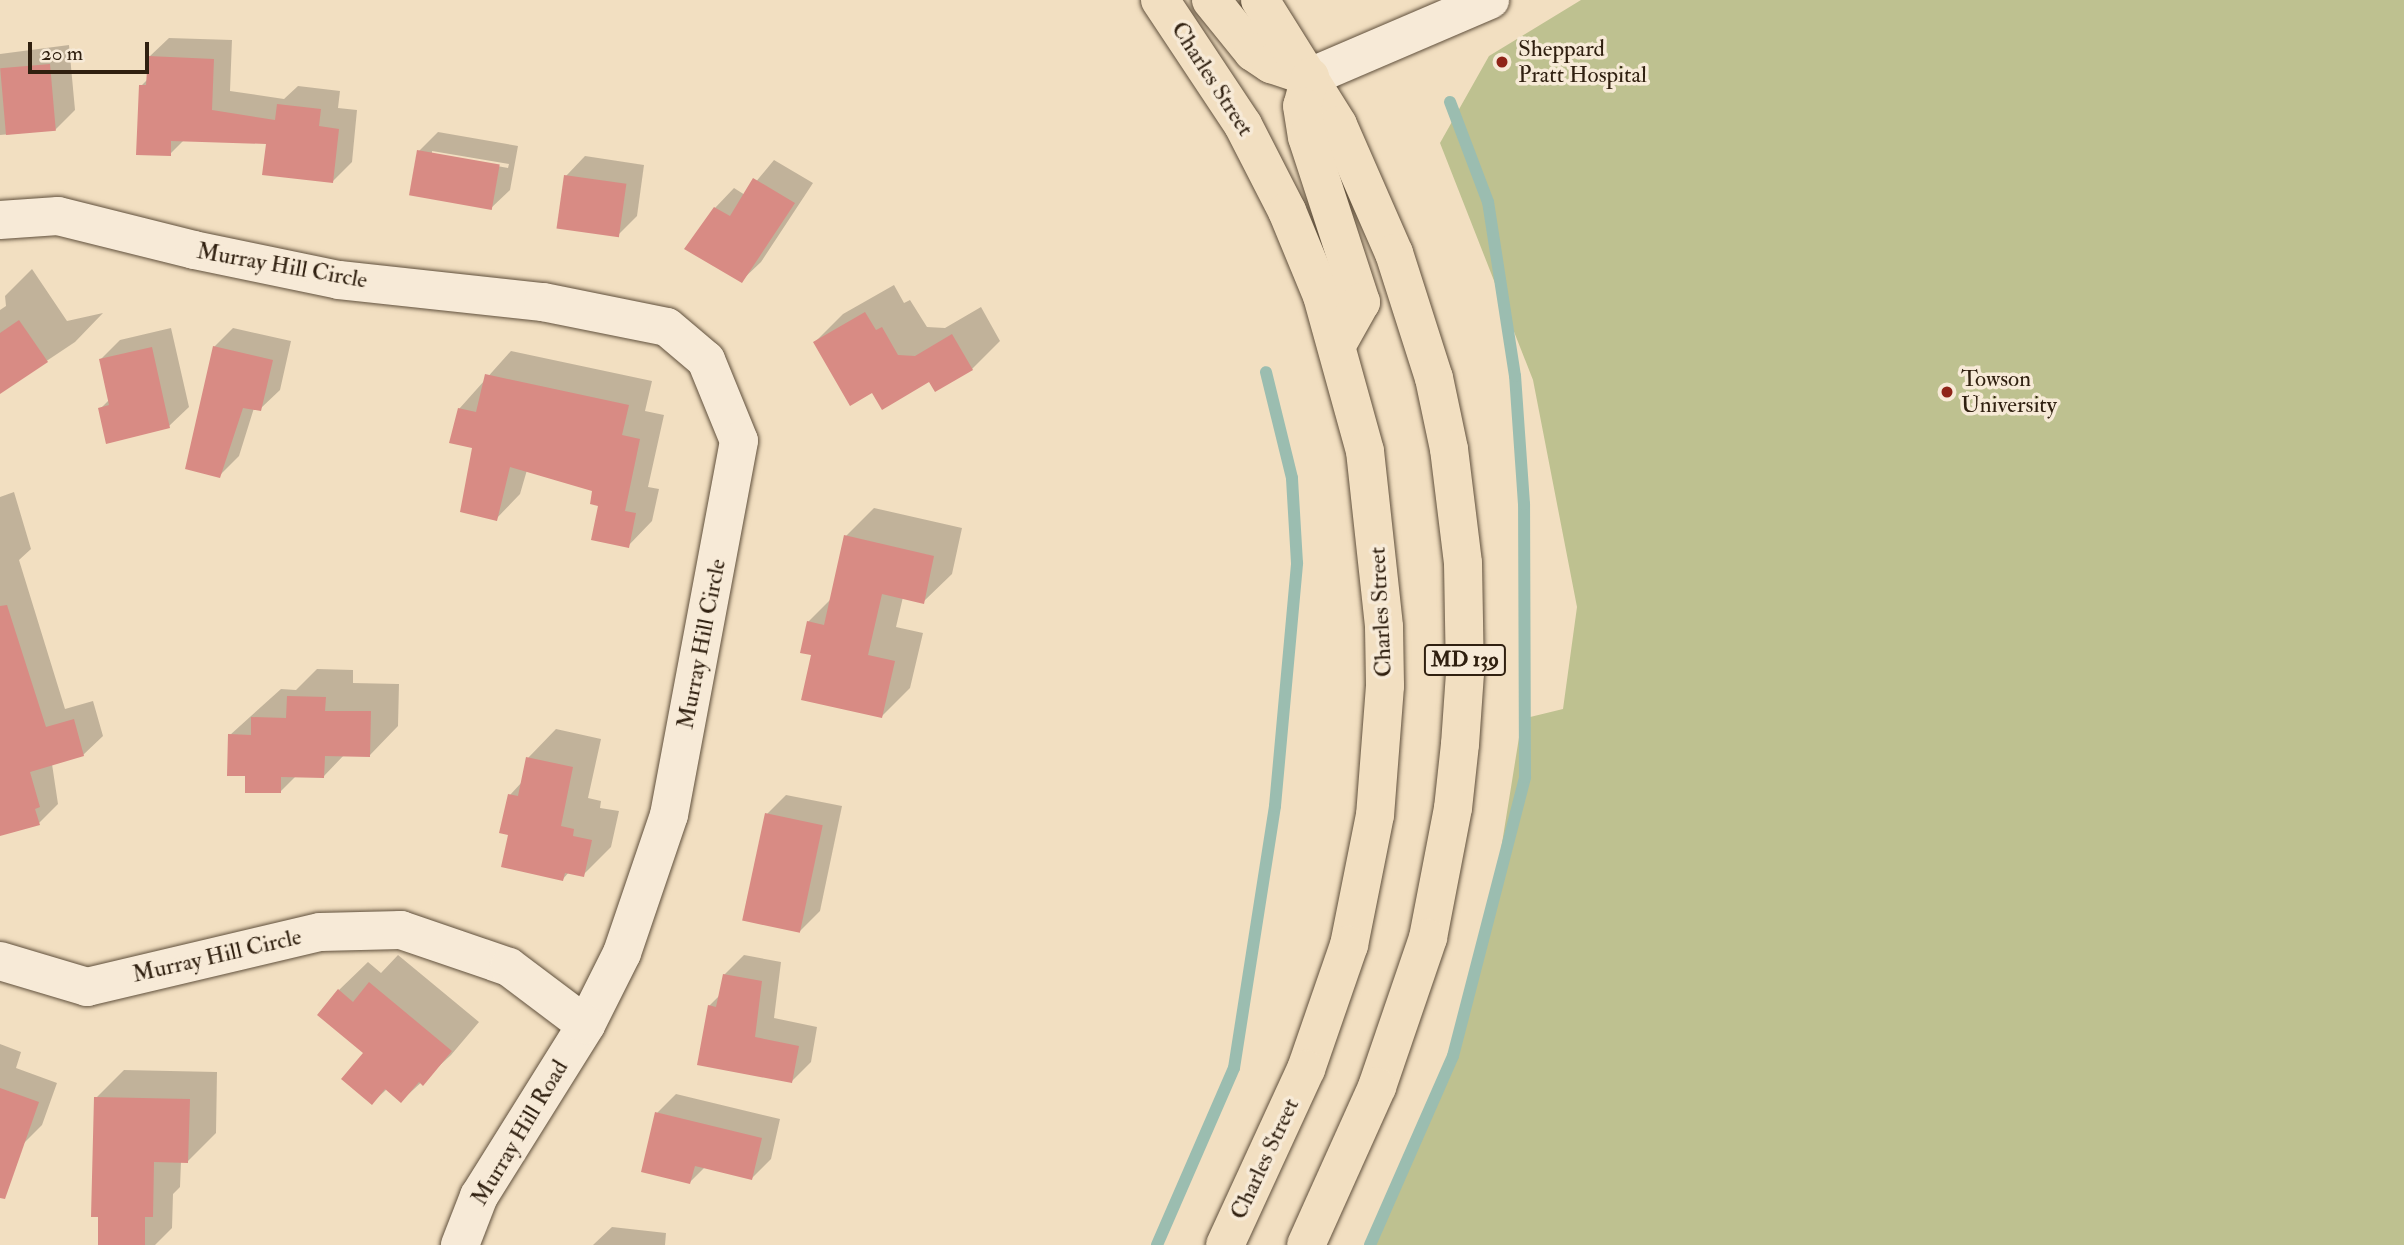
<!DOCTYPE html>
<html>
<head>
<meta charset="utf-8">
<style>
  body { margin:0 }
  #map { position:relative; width:2404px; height:1245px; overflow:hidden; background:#f2dfc1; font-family:"IM FELL Double Pica",serif }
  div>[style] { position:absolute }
  .green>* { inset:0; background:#bec190 }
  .shadow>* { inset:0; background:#0003 }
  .stream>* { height:12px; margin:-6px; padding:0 6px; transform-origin:6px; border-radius:6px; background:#9bbdb0 }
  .building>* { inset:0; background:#d88b84; transform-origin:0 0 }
  .roads { filter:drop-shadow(0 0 2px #60503c) drop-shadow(0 0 2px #60503c) }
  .street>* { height:38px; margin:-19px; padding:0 19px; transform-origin:19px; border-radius:19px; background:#f7ead7 }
  .primary>* { height:38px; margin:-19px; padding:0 19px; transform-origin:19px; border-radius:19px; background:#f2dfc1 }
  .dots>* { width:19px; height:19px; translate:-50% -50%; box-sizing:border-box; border:4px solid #f7ead7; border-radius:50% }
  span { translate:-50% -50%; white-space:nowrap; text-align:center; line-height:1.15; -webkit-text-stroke:7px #f7ead7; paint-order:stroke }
  .shield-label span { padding:2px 5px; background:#f7ead7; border:2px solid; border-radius:5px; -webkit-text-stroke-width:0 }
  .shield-label { font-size:21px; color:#302010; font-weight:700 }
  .poi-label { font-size:23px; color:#302010 }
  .left { translate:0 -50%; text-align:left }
  .street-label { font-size:23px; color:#302010 }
  .scale { position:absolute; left:28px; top:42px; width:121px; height:32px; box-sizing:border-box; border:4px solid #302010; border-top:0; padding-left:9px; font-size:21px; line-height:24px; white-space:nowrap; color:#302010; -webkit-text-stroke:5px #f7ead7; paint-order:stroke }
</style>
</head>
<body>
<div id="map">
  <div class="green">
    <div style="clip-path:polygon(1581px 0,2404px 0,2404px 1245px,1372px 1245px,1444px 1074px,1483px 961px,1522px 719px,1563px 709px,1577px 607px,1533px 380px,1440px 143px,1489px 56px)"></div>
  </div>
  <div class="shadow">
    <div style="clip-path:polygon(169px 38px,232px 40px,230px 91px,284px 99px,298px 86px,340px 91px,338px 108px,357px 110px,352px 162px,332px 182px,268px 143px,185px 139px,170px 154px,141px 86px,149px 78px,149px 57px)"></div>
    <div style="clip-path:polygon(69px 45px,75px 110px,55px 130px,0 135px,0 54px)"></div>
    <div style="clip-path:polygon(evenodd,438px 132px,518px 146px,510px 190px,490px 209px,419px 151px,438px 132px,432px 151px,509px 164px,508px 168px,432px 154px,432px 151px)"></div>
    <div style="clip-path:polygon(585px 156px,644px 165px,637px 216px,617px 236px,566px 176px)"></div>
    <div style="clip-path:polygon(774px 160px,813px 183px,761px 262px,741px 281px,715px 208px,734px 188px,745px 195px)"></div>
    <div style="clip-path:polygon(32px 269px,67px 321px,103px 313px,75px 342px,0 392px,0 310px,6px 306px,5px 296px)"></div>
    <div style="clip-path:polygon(894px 285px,904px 303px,910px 300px,927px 327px,945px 328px,981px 307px,1000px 341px,972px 369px,873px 391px,815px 342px,843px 314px)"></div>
    <div style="clip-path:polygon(171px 328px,189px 407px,169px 426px,100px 409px,110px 399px,101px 359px,120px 340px)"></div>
    <div style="clip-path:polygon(233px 328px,291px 341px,280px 390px,260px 409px,254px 408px,239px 456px,219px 476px,214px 347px)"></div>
    <div style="clip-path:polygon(511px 351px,652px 381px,645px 411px,664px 415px,648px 487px,659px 489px,652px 521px,628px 546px,594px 490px,527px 470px,520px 494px,496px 519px,459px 409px)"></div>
    <div style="clip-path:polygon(14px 492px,31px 549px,19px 560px,65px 709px,93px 701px,103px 736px,83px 755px,52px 764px,58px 804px,39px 823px,0 822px,0 497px)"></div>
    <div style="clip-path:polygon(874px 508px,962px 528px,952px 574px,923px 602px,903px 597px,896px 627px,923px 633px,910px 688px,881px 717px,813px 653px,808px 622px,832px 598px,846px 536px)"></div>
    <div style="clip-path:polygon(317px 669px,353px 670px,353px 683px,399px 684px,398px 726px,370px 755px,345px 754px,324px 776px,297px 775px,280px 792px,247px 775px,230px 735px,281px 689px,296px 690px)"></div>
    <div style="clip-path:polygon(556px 729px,601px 739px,588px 798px,601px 801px,600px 808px,619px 811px,611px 847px,583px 875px,569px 872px,563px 879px,510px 834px,510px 795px,522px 782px,528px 758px)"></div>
    <div style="clip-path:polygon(786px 795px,842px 806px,820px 911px,800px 931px,767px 814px)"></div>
    <div style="clip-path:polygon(398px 955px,479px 1022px,451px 1055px,401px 1101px,387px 1089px,372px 1103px,366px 1052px,339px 990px,368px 962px,381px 973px)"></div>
    <div style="clip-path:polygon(744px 955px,781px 962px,774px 1018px,817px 1027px,811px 1062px,792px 1081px,709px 1006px,721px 994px,724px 975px)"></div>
    <div style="clip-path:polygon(0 1044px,21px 1052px,16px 1068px,57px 1083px,42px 1125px,23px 1144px,0 1136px)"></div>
    <div style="clip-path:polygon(124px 1070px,217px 1072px,216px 1133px,188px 1161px,181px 1161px,180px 1187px,173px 1194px,172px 1228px,155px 1245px,99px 1245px,96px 1098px)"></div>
    <div style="clip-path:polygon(676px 1094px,780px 1119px,771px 1159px,752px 1178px,705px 1167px,690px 1182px,657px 1113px)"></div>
    <div style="clip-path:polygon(612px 1227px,666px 1233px,665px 1245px,593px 1245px)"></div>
  </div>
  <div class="stream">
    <div style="left:1157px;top:1245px;width:193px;rotate:-66.5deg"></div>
    <div style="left:1234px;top:1068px;width:265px;rotate:-81.1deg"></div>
    <div style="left:1275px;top:806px;width:244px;rotate:-84.8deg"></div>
    <div style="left:1297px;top:563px;width:85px;rotate:-93.4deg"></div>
    <div style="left:1292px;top:478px;width:109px;rotate:-103.8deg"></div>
    <div style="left:1370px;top:1245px;width:206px;rotate:-66.3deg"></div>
    <div style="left:1453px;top:1056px;width:288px;rotate:-75.5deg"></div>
    <div style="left:1525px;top:777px;width:273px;rotate:-90.2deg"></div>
    <div style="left:1524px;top:504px;width:128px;rotate:-94deg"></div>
    <div style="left:1515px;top:376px;width:176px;rotate:-98.8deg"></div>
    <div style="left:1488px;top:202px;width:107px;rotate:-110.8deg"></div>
  </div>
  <div class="building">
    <div style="clip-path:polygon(148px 56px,214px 59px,212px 110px,275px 120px,277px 104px,321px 109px,319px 126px,339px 129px,333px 183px,262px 175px,266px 144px,171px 141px,171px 156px,136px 155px,139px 85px,146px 85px)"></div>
    <div style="left:50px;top:64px;width:67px;height:50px;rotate:85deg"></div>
    <div style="left:417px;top:150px;width:84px;height:46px;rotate:10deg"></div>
    <div style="left:564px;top:175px;width:63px;height:54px;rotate:8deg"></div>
    <div style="clip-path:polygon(753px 178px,795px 203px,742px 283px,684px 249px,714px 207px,730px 216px)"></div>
    <div style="clip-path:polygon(865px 312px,876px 330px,882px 327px,898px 355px,915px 356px,952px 334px,973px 370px,935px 392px,929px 382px,882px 410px,872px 393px,850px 406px,813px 342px)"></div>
    <div style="clip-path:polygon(19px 320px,48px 362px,0 394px,0 333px)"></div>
    <div style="clip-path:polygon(213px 346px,273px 360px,261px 411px,243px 408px,220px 478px,185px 469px)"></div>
    <div style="clip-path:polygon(152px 347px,170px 428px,106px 444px,98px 408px,109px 405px,99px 359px)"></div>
    <div style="clip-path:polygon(485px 374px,629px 405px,622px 435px,640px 439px,625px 511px,636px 513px,629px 548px,591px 540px,598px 506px,590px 504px,592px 491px,510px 467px,497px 521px,460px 512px,472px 448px,449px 443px,458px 408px,476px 412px)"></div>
    <div style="clip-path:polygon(844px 535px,934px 556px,924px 604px,882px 594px,868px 655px,895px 661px,882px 718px,801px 700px,811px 655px,800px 653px,807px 621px,824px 625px)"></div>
    <div style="clip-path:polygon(7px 605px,46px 727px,74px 719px,84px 756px,30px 772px,40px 807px,35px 809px,40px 825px,0 836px,0 606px)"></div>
    <div style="clip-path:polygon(287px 696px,326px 697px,325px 711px,371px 711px,370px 757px,325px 756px,324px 778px,281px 777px,281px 793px,245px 793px,245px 776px,227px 776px,228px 734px,251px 735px,251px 717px,286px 718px)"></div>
    <div style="clip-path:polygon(526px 757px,573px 767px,561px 826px,574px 829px,573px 836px,592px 840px,584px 877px,565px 873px,563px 881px,501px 867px,508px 835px,499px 833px,508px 794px,518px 796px)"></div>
    <div style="left:765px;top:813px;width:59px;height:110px;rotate:12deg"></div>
    <div style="clip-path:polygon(723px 974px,762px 981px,755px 1037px,799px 1046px,792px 1083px,697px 1065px,708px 1005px,716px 1007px)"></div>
    <div style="clip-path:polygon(369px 982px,452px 1051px,423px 1086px,419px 1082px,401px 1103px,385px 1089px,372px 1105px,341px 1079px,363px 1053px,317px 1015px,338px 989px,353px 1002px)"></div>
    <div style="clip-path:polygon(0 1088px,39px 1102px,5px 1199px,0 1198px)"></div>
    <div style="clip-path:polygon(94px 1097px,190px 1099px,188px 1163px,154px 1162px,153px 1217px,145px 1217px,145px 1245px,98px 1245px,98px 1217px,91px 1217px)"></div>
    <div style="clip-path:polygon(655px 1112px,762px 1138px,752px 1180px,695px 1166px,690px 1184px,641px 1172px)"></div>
  </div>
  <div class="roads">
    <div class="street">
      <div style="left:1310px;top:77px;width:196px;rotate:-23.2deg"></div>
      <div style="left:0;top:220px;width:58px;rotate:-3.9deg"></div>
      <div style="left:58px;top:216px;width:140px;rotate:14deg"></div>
      <div style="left:194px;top:250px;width:148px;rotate:11.7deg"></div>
      <div style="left:339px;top:280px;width:205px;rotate:6.2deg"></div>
      <div style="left:543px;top:302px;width:126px;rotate:11.4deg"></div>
      <div style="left:667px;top:327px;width:51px;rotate:40.2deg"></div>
      <div style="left:706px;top:360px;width:87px;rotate:67.8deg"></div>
      <div style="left:739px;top:441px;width:380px;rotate:100.6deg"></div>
      <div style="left:669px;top:815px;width:146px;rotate:108.8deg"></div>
      <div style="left:622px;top:953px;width:80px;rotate:116.6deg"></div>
      <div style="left:586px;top:1025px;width:202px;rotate:122deg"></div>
      <div style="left:479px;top:1196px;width:53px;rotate:111.2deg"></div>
      <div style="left:0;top:961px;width:91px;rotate:16.6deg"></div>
      <div style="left:87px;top:987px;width:239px;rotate:-13.3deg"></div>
      <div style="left:320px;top:932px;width:81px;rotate:-1.4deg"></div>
      <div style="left:401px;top:930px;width:114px;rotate:18.9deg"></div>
      <div style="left:509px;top:967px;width:96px;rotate:37deg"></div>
    </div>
    <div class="primary">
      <div style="left:1160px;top:0;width:150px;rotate:56.4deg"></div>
      <div style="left:1243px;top:125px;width:97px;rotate:62.9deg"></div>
      <div style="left:1287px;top:211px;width:92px;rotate:67.6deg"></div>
      <div style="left:1322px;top:296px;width:161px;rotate:74.5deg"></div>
      <div style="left:1365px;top:451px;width:177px;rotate:83.8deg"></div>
      <div style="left:1384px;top:627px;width:59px;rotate:89deg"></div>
      <div style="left:1385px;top:686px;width:129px;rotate:94.4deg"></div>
      <div style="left:1375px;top:815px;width:133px;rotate:101.3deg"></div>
      <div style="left:1349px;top:945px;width:131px;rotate:109.1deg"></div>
      <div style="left:1306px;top:1069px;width:194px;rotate:114.7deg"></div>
      <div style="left:1211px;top:0;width:67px;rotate:51.1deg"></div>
      <div style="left:1253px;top:52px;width:22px;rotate:34deg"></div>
      <div style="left:1271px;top:64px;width:41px;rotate:18.4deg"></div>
      <div style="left:1260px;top:0;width:147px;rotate:58deg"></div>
      <div style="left:1338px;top:125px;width:140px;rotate:66.4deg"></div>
      <div style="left:1394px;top:253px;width:131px;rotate:72.3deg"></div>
      <div style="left:1434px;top:378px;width:73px;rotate:78.1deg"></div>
      <div style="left:1449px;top:449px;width:115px;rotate:83deg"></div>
      <div style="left:1463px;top:563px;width:110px;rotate:89deg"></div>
      <div style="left:1465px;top:673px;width:71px;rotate:94deg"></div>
      <div style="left:1460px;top:744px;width:64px;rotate:96.2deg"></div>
      <div style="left:1453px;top:808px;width:132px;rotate:100.9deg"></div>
      <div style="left:1428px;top:938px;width:157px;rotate:108.9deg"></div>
      <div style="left:1377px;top:1087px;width:173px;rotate:114.2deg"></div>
      <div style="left:1310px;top:77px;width:30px;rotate:105deg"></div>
      <div style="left:1302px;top:106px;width:31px;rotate:81deg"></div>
      <div style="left:1307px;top:137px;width:174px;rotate:71.9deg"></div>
      <div style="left:1361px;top:302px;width:47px;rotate:119.3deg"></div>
    </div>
  </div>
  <div class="dots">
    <div style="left:1502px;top:62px;background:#8f2418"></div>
    <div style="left:1947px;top:392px;background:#8f2418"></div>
  </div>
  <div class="shield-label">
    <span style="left:1465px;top:660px">MD 139</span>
  </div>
  <div class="poi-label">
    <span class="left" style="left:1518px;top:62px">Sheppard<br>Pratt Hospital</span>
    <span class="left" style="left:1961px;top:392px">Towson<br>University</span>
  </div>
  <div class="street-label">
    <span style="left:1212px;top:79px;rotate:57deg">Charles Street</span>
    <span style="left:282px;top:266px;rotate:10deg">Murray Hill Circle</span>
    <span style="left:1381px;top:612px;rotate:-93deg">Charles Street</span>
    <span style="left:702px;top:644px;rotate:-79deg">Murray Hill Circle</span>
    <span style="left:217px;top:956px;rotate:-13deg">Murray Hill Circle</span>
    <span style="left:520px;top:1133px;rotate:-59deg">Murray Hill Road</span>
    <span style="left:1265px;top:1159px;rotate:-65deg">Charles Street</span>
  </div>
  <div class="scale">20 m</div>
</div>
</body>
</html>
